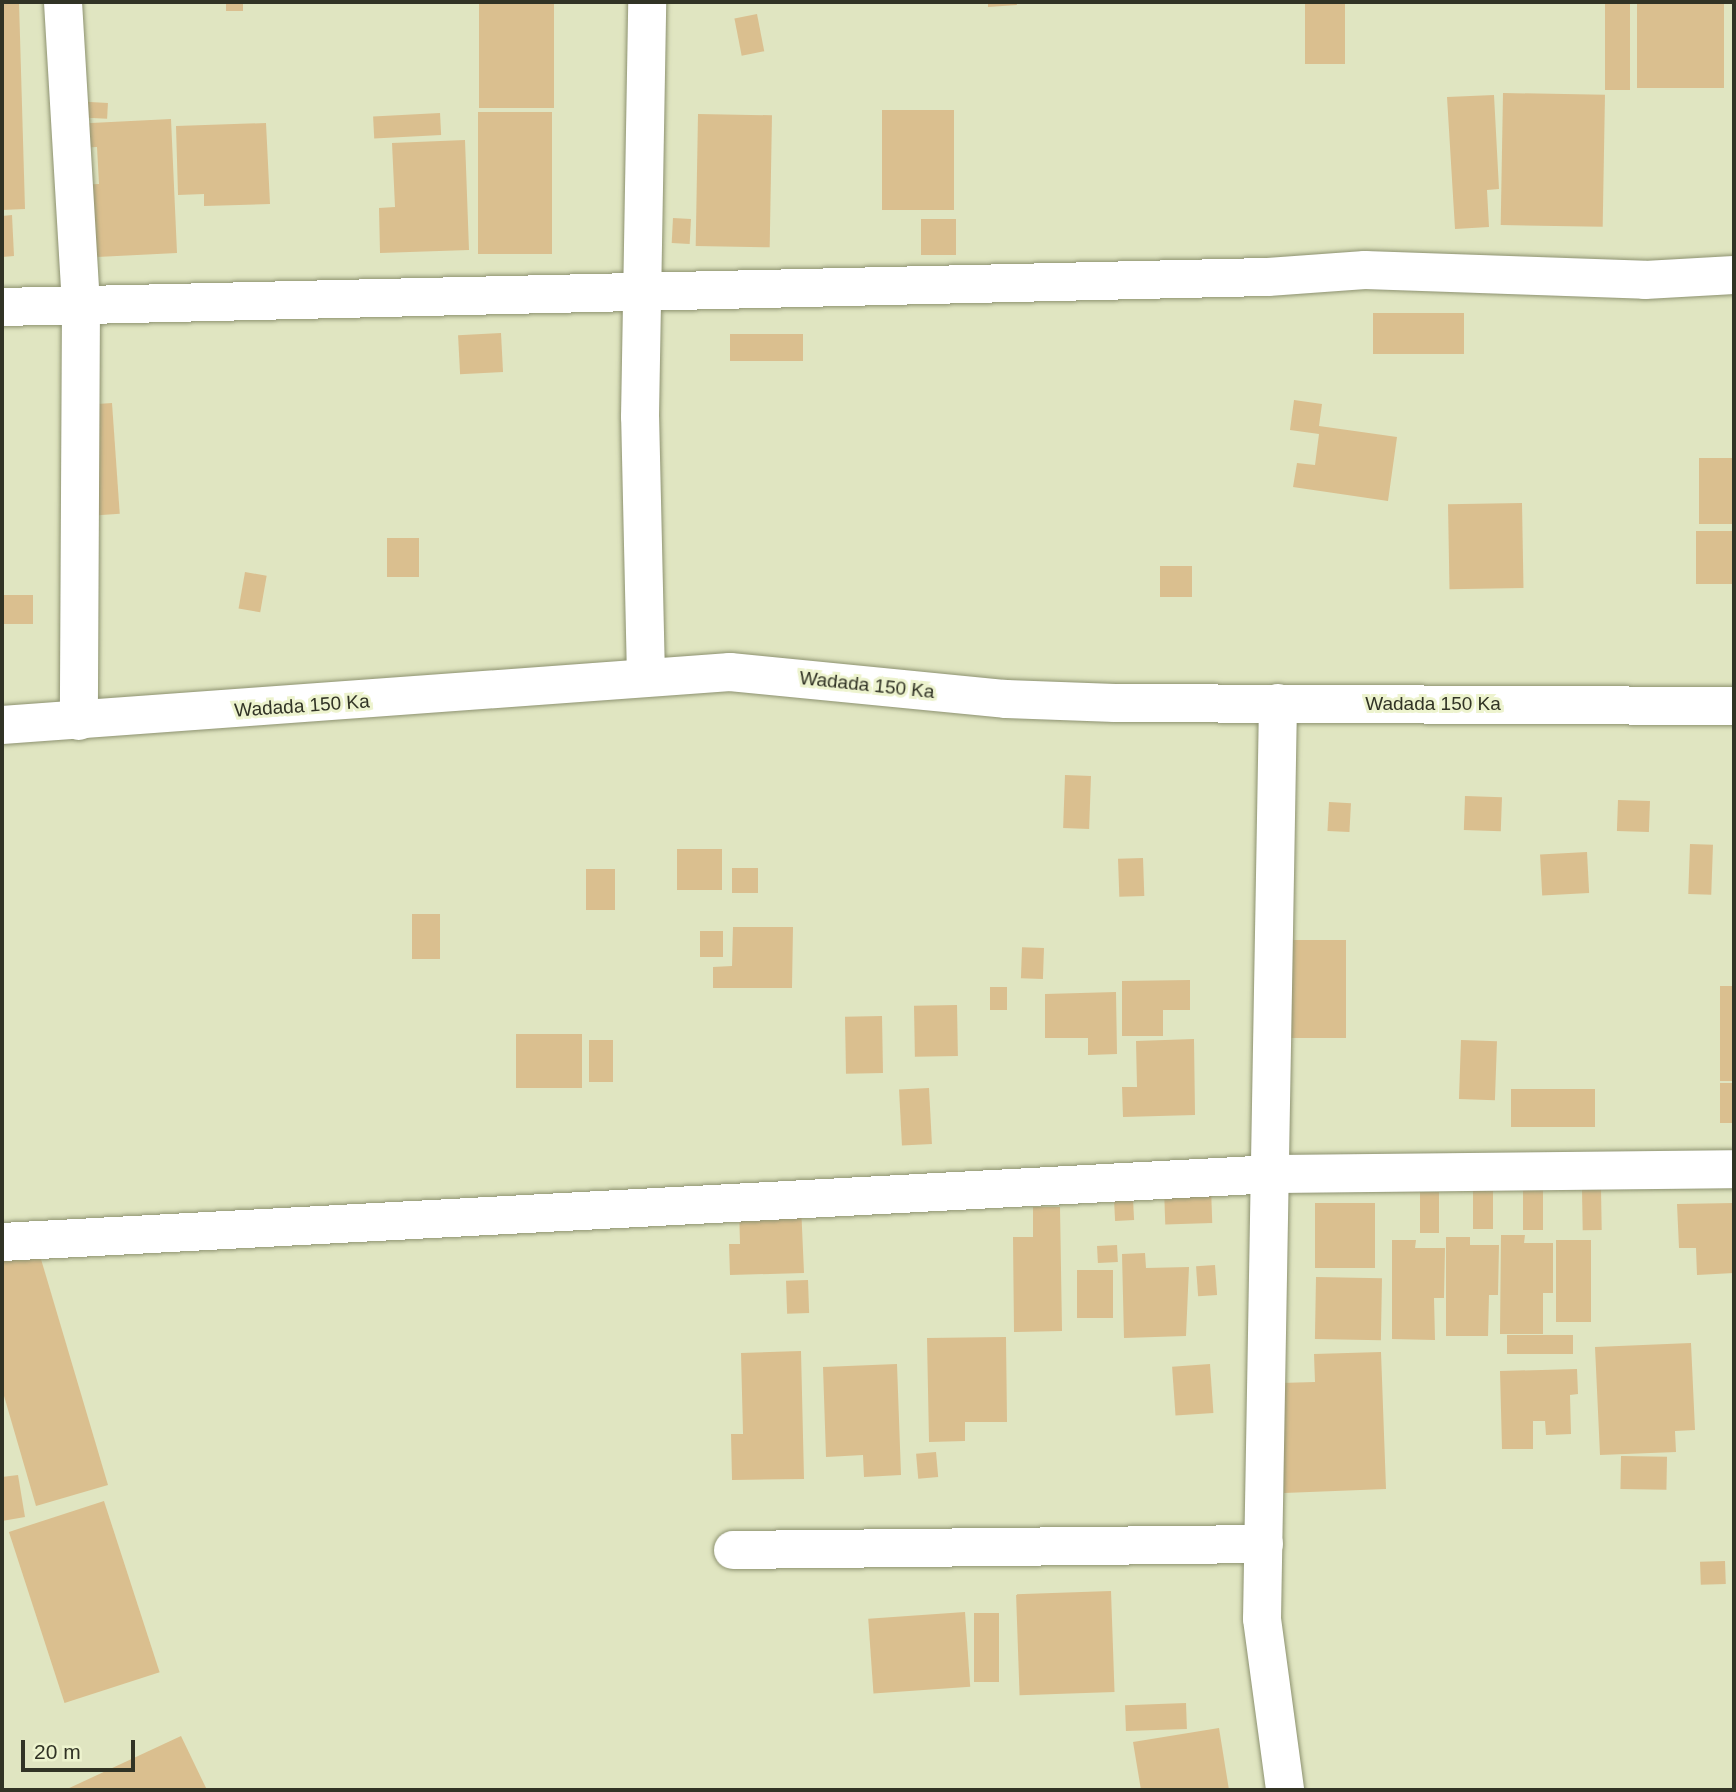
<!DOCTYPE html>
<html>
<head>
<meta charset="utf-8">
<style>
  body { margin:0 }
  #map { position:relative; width:1736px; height:1792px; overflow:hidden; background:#e0e5c1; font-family:Arial,sans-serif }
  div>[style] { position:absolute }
  .building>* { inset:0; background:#dabf8f; transform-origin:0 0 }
  .roads { filter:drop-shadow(0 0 2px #8d9270) drop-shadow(0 0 2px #8d9270) }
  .minor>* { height:38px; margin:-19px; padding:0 19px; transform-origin:19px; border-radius:19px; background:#fff }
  span { translate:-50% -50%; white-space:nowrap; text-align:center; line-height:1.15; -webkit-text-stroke:6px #edf3ce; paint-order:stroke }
  .street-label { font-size:19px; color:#313325 }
  .frame { position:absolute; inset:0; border:4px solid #313325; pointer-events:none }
  .scale { position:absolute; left:21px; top:1740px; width:114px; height:32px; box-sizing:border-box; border:4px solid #313325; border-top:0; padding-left:9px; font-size:21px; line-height:24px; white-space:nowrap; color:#313325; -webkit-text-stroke:5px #edf3ce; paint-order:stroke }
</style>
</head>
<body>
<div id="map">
  <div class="building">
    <div style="clip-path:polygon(2px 2px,19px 2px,25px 209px,2px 210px)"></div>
    <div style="left:226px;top:2px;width:17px;height:9px"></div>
    <div style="left:479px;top:2px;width:75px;height:106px"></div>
    <div style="clip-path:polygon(988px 2px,1016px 2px,1017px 5px,988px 7px)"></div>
    <div style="left:1305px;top:2px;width:40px;height:62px"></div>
    <div style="left:1605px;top:2px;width:25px;height:88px"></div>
    <div style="left:1637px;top:2px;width:87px;height:86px"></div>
    <div style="left:757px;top:14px;width:38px;height:23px;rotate:79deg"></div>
    <div style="left:1503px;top:93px;width:102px;height:132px;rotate:1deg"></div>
    <div style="clip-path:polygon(1494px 95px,1499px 189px,1487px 190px,1489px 227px,1455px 229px,1447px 97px)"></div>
    <div style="left:72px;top:101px;width:36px;height:16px;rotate:3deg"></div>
    <div style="left:882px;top:110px;width:72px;height:100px"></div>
    <div style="left:478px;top:112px;width:74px;height:142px"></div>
    <div style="left:440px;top:113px;width:22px;height:67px;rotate:87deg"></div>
    <div style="left:698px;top:114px;width:74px;height:132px;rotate:1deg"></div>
    <div style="clip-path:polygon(171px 119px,177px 253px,97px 257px,72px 185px,99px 184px,97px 147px,72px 148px,71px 124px)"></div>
    <div style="clip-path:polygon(266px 123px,270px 204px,204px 206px,204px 194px,178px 195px,176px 126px)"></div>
    <div style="clip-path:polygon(465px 140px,469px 250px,380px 253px,379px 208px,395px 207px,392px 143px)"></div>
    <div style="clip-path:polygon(12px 215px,14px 256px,2px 257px,2px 216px)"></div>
    <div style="left:673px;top:218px;width:18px;height:25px;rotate:3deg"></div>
    <div style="left:921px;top:219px;width:35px;height:36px"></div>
    <div style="left:1464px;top:313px;width:41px;height:91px;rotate:90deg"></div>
    <div style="left:501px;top:333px;width:39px;height:43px;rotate:87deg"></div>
    <div style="left:730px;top:334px;width:73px;height:27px"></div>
    <div style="clip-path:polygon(1294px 400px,1322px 404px,1319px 426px,1397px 437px,1388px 501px,1293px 487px,1297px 463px,1315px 465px,1319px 434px,1290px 430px)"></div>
    <div style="left:112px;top:403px;width:111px;height:29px;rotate:86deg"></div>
    <div style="left:1699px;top:458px;width:35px;height:66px"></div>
    <div style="left:1522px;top:503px;width:85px;height:74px;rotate:89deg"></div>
    <div style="left:1734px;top:531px;width:53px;height:38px;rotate:90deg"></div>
    <div style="left:387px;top:538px;width:32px;height:39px"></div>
    <div style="left:1160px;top:566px;width:32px;height:31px"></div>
    <div style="left:245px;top:572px;width:22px;height:37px;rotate:10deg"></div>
    <div style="left:2px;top:595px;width:31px;height:29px"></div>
    <div style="left:1065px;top:775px;width:26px;height:53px;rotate:2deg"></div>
    <div style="left:1465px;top:796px;width:37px;height:34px;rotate:2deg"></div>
    <div style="left:1618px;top:800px;width:32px;height:31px;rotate:2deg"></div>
    <div style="left:1329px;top:802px;width:22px;height:29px;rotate:3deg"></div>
    <div style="left:1690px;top:844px;width:23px;height:50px;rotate:2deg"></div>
    <div style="left:677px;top:849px;width:45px;height:41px"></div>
    <div style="left:1587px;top:852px;width:41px;height:47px;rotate:87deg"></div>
    <div style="left:1143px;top:858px;width:38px;height:25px;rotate:88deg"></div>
    <div style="left:732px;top:868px;width:26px;height:25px"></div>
    <div style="left:615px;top:869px;width:41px;height:29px;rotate:90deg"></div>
    <div style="left:412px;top:914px;width:28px;height:45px"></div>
    <div style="clip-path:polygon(733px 927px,793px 927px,792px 988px,713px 988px,713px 967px,732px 966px)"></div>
    <div style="left:700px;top:931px;width:23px;height:26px"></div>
    <div style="left:1286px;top:940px;width:60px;height:98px"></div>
    <div style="left:1044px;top:948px;width:31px;height:22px;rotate:92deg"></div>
    <div style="clip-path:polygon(1190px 980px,1190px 1010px,1163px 1010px,1163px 1036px,1122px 1036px,1122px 981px)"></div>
    <div style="left:1720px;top:986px;width:14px;height:95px"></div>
    <div style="left:990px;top:987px;width:17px;height:23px"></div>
    <div style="clip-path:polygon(1116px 992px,1117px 1054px,1088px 1055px,1088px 1038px,1045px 1038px,1045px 994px)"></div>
    <div style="left:957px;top:1005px;width:51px;height:43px;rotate:89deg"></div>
    <div style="left:882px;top:1016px;width:57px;height:37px;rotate:89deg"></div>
    <div style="left:582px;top:1034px;width:54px;height:66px;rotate:90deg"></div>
    <div style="clip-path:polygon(1194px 1039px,1195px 1115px,1123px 1117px,1122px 1087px,1137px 1087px,1136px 1041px)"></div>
    <div style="left:613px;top:1040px;width:42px;height:24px;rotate:90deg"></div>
    <div style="left:1461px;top:1040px;width:36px;height:59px;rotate:2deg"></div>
    <div style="left:1720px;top:1083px;width:14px;height:40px"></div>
    <div style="left:929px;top:1088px;width:56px;height:30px;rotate:87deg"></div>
    <div style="left:1511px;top:1089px;width:84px;height:38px"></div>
    <div style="left:1211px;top:1187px;width:36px;height:47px;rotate:88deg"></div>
    <div style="left:1473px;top:1189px;width:20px;height:40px"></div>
    <div style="left:1523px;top:1189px;width:20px;height:41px"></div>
    <div style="left:1601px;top:1189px;width:41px;height:19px;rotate:89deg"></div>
    <div style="left:1420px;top:1192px;width:19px;height:41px"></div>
    <div style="left:1133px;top:1199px;width:21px;height:19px;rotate:87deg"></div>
    <div style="left:1315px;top:1203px;width:60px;height:65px"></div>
    <div style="clip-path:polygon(1734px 1203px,1734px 1273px,1697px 1275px,1696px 1248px,1679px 1248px,1677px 1204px)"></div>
    <div style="clip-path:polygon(801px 1205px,804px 1273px,730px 1275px,729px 1244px,740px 1244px,739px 1207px)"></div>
    <div style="clip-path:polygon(1033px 1207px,1060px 1207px,1062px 1331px,1014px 1332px,1013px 1237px,1033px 1237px)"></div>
    <div style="clip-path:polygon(1501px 1235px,1525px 1235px,1524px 1243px,1553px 1243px,1553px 1293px,1543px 1293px,1543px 1334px,1500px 1334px)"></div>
    <div style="clip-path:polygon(1446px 1237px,1470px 1237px,1470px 1245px,1499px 1245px,1498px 1295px,1489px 1295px,1488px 1336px,1446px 1336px)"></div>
    <div style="clip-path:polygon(1392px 1240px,1416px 1240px,1415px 1248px,1445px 1248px,1444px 1298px,1434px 1298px,1435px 1340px,1392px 1339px)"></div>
    <div style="left:1556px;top:1240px;width:35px;height:82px"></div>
    <div style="left:1117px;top:1245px;width:17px;height:20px;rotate:87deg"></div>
    <div style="clip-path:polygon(38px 1249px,108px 1485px,36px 1506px,2px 1389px,2px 1260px)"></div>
    <div style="clip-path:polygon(1145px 1253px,1146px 1268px,1189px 1267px,1186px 1336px,1124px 1338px,1122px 1254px)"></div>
    <div style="left:1215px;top:1265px;width:30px;height:19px;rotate:86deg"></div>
    <div style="left:1077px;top:1270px;width:36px;height:48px"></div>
    <div style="left:1316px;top:1277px;width:66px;height:62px;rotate:1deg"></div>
    <div style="left:808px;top:1280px;width:33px;height:22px;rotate:88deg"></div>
    <div style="left:1573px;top:1335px;width:19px;height:66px;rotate:90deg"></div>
    <div style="clip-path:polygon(1006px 1337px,1007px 1422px,965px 1422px,965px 1441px,929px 1442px,927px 1338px)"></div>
    <div style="clip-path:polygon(1691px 1343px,1695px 1430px,1675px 1431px,1676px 1452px,1600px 1455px,1595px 1347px)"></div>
    <div style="clip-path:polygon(801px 1351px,804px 1479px,732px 1480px,731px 1434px,743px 1434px,741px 1353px)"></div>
    <div style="clip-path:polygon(1381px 1352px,1386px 1489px,1284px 1493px,1280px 1383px,1315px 1382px,1314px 1354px)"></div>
    <div style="clip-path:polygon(897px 1364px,901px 1475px,864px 1477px,863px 1455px,826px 1457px,823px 1367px)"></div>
    <div style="left:1210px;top:1364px;width:49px;height:38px;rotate:86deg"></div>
    <div style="clip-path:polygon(1577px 1369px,1578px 1394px,1570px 1395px,1571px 1434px,1546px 1435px,1545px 1421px,1533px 1421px,1533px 1449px,1502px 1449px,1500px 1371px)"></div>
    <div style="left:936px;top:1452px;width:25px;height:20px;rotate:85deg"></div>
    <div style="left:1621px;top:1456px;width:46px;height:33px;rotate:1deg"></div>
    <div style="clip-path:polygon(18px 1475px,25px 1517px,2px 1521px,2px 1477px)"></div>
    <div style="left:104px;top:1501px;width:180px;height:100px;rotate:72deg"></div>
    <div style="left:1725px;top:1561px;width:23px;height:25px;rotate:88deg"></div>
    <div style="left:1111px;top:1591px;width:101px;height:95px;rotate:88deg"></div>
    <div style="left:965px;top:1612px;width:75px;height:97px;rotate:86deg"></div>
    <div style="left:974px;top:1613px;width:25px;height:69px"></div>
    <div style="left:1186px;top:1703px;width:26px;height:61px;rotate:88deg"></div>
    <div style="clip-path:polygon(1219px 1728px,1229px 1790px,1141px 1790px,1133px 1742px)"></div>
    <div style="clip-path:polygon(181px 1736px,207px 1790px,65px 1790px)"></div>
  </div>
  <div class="roads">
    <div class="minor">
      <div style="left:63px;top:2px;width:304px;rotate:86.6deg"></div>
      <div style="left:81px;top:305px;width:416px;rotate:90.3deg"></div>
      <div style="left:2px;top:307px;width:1266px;rotate:-1.36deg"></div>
      <div style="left:1268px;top:277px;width:97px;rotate:-4.1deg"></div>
      <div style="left:1365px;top:270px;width:280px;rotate:2deg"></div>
      <div style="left:1645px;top:280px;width:89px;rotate:-3.2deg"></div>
      <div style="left:646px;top:677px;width:260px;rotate:-91.3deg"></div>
      <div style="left:640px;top:417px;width:415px;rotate:-89deg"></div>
      <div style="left:1278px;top:703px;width:916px;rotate:91deg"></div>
      <div style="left:1262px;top:1619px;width:173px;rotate:82.3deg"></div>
      <div style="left:2px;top:725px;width:730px;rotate:-4.16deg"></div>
      <div style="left:730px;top:672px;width:277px;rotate:5.6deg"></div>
      <div style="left:1006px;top:699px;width:109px;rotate:2.1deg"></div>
      <div style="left:1115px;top:703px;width:619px;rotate:0.28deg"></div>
      <div style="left:2px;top:1242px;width:1273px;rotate:-3.06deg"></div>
      <div style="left:1273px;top:1174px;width:461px;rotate:-0.6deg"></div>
      <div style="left:733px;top:1550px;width:531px;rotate:-0.65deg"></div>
    </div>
  </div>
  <div class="street-label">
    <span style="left:867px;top:685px;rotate:6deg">Wadada 150 Ka</span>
    <span style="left:1433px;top:704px">Wadada 150 Ka</span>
    <span style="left:302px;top:706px;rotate:-4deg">Wadada 150 Ka</span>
  </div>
  <div class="frame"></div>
  <div class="scale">20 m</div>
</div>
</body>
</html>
